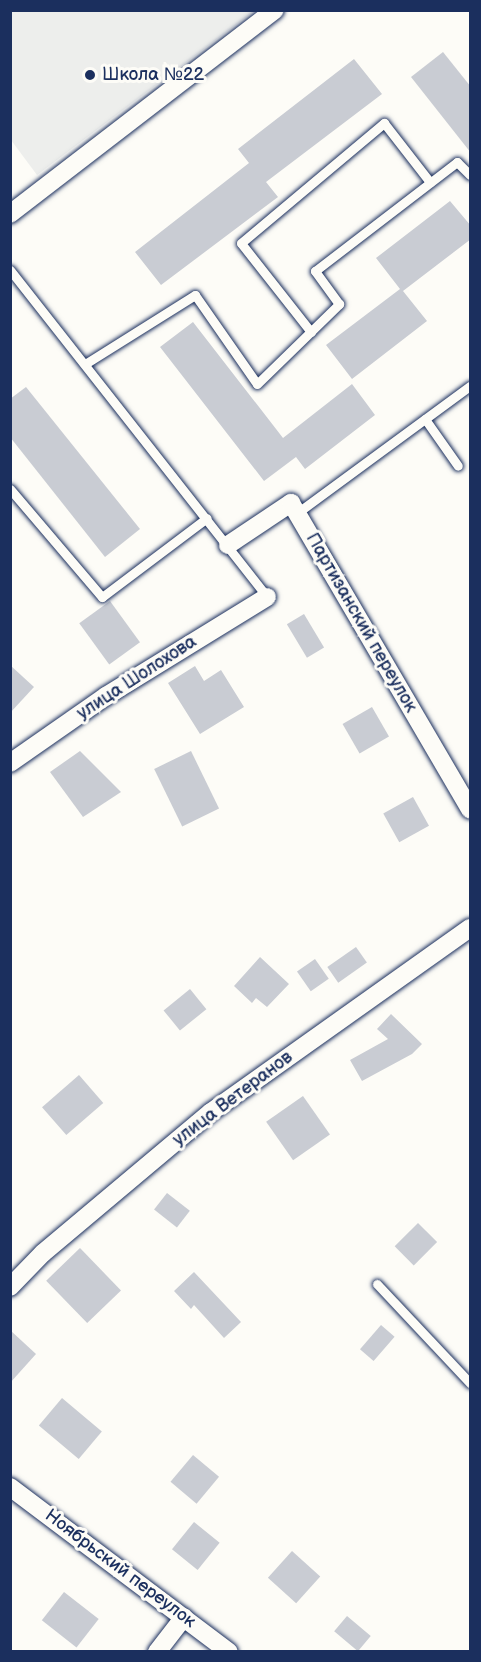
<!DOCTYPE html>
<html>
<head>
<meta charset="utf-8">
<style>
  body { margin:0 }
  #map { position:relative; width:481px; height:1662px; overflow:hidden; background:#fdfcf7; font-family:"Balsamiq Sans",sans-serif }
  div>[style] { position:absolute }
  .built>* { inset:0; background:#edeeec }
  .building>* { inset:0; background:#c9ccd3; transform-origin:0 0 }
  .roads { filter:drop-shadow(0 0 2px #1b2f5e) drop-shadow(0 0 2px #1b2f5e) }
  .service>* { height:9px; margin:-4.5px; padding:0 4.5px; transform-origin:4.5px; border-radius:4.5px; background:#fdfcf7 }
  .minor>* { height:18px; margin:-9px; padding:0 9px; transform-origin:9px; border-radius:9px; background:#fdfcf7 }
  .dots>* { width:16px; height:16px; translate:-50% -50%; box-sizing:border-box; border:3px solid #fdfcf7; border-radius:50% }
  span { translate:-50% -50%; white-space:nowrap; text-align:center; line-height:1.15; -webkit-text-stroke:6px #fdfcf7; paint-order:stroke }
  .poi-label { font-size:18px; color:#1b2f5e }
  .left { translate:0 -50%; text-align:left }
  .street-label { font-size:18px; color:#1b2f5e }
  .frame { position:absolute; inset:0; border:12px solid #1b2f5e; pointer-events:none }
</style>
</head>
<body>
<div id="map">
  <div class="built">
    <div style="clip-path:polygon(11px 10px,254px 10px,254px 11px,37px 175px,11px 140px)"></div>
  </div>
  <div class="building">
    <div style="clip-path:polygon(443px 52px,471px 87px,471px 153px,411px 77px)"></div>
    <div style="clip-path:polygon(354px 59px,382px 94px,266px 182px,278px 197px,161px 285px,135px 252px,249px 163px,238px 149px)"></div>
    <div style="clip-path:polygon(450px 201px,471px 226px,471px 239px,403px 291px,427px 321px,352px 379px,326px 345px,400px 289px,376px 258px)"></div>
    <div style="clip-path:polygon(193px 322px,283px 438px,352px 384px,375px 415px,305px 469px,296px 457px,264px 481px,160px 347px)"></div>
    <div style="clip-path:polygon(26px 387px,140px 529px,105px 557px,10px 437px,10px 399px)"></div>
    <div style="left:110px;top:601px;width:51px;height:38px;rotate:54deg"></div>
    <div style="left:304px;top:614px;width:39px;height:20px;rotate:59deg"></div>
    <div style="clip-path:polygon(10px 665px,34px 687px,10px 713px)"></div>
    <div style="clip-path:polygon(195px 666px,204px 681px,221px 670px,244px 707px,200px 734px,168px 683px)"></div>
    <div style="left:372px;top:707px;width:34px;height:34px;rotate:60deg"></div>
    <div style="clip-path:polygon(80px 751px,121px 792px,83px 817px,50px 772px)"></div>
    <div style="left:191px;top:751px;width:64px;height:41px;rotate:64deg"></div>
    <div style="left:413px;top:797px;width:33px;height:34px;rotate:61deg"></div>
    <div style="left:356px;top:947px;width:19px;height:35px;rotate:55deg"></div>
    <div style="clip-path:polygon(260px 957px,289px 984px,267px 1007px,256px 998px,252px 1003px,234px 986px)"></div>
    <div style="left:315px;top:959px;width:24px;height:22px;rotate:55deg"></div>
    <div style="left:190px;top:989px;width:26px;height:34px;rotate:51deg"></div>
    <div style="clip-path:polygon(391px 1014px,422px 1044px,412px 1054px,362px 1081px,350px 1060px,388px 1039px,377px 1029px)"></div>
    <div style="left:79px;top:1075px;width:37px;height:49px;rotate:49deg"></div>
    <div style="left:303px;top:1096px;width:47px;height:45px;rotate:55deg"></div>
    <div style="left:167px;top:1193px;width:29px;height:21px;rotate:38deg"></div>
    <div style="left:418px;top:1223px;width:27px;height:33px;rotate:45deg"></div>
    <div style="left:80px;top:1248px;width:59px;height:47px;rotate:46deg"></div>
    <div style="clip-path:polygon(194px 1272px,241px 1322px,224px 1338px,194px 1305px,191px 1309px,174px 1291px)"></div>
    <div style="left:381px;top:1325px;width:18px;height:32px;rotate:41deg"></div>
    <div style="clip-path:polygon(10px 1330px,36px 1354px,10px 1383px)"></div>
    <div style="left:62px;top:1398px;width:52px;height:36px;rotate:40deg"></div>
    <div style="left:193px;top:1455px;width:34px;height:35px;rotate:40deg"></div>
    <div style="left:194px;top:1522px;width:33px;height:35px;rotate:39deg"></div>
    <div style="left:292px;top:1551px;width:38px;height:36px;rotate:42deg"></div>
    <div style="left:64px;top:1592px;width:44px;height:36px;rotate:38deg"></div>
    <div style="left:347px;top:1616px;width:31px;height:20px;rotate:40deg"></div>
  </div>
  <div class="roads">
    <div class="service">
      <div style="left:10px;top:270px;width:416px;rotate:51.8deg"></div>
      <div style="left:311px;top:332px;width:113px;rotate:-128.2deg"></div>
      <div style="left:241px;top:243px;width:187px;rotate:-40deg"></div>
      <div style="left:384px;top:123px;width:75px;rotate:52.1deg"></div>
      <div style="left:85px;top:364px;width:130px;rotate:-32.1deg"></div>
      <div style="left:195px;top:295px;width:108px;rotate:55.1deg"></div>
      <div style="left:257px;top:384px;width:115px;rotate:-44.3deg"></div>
      <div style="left:339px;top:304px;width:41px;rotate:-126deg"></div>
      <div style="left:315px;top:271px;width:179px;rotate:-37.5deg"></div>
      <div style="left:457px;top:162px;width:18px;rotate:45deg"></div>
      <div style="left:425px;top:419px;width:57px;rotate:54.9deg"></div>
      <div style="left:10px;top:489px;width:142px;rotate:49.6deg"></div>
      <div style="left:102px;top:597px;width:131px;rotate:-37deg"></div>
      <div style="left:297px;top:513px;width:215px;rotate:-36.3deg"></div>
      <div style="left:377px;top:1284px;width:136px;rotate:46.8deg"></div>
    </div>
    <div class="minor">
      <div style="left:10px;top:214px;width:334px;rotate:-37.6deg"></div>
      <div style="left:228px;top:545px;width:76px;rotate:-33.7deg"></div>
      <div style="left:291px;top:503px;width:355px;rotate:59.7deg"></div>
      <div style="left:10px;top:763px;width:117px;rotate:-34.9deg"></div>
      <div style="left:106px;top:696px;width:189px;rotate:-31.6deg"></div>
      <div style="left:10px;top:1287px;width:47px;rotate:-45.9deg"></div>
      <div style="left:43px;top:1253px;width:219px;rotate:-40deg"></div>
      <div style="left:211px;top:1112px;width:318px;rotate:-35.4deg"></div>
      <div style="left:10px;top:1487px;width:274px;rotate:37deg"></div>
      <div style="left:157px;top:1652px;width:44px;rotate:-52.4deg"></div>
    </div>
  </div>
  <div class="dots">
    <div style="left:90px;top:75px;background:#1b2f5e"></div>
  </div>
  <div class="poi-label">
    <span class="left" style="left:102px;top:75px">Школа №22</span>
  </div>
  <div class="street-label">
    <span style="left:361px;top:623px;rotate:60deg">Партизанский переулок</span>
    <span style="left:137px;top:678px;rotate:-33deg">улица Шолохова</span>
    <span style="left:233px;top:1099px;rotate:-37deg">улица Ветеранов</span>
    <span style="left:120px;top:1569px;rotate:37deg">Ноябрьский переулок</span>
  </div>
  <div class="frame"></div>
</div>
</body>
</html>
